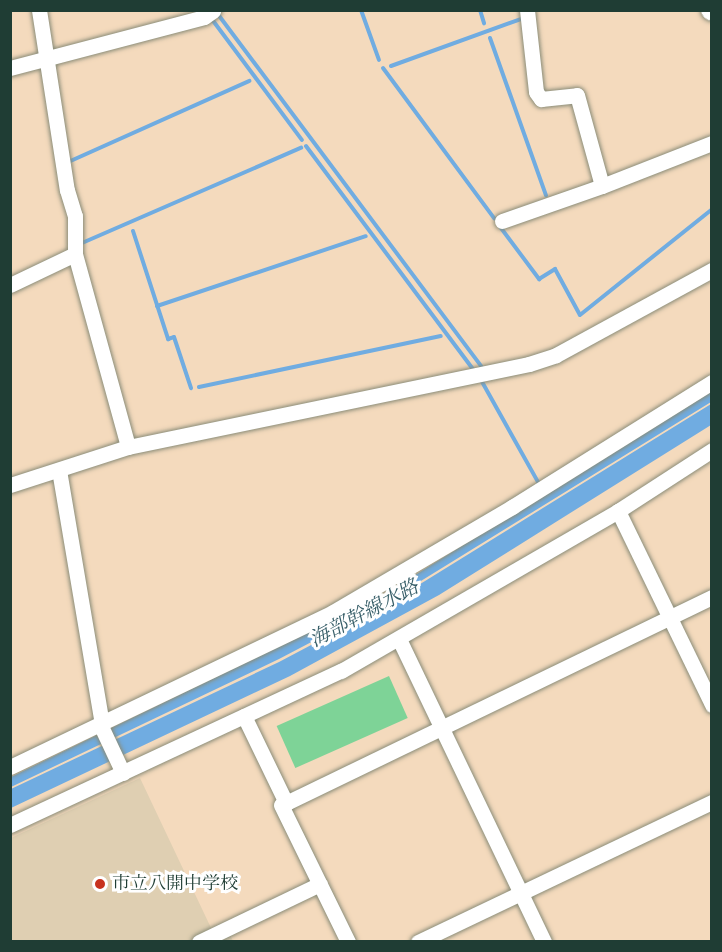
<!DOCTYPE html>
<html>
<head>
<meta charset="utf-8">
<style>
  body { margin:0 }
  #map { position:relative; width:722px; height:952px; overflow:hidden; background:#f4dabd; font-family:"IM FELL French Canon","Noto Serif JP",serif }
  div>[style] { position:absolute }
  .built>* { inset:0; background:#dfcfb2 }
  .green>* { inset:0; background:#7ed397; transform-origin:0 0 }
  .water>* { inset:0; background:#70ace1 }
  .stream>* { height:4px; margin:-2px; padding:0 2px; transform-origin:2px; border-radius:2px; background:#70ace1 }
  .roads { filter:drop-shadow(0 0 2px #8a8c78) drop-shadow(0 0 2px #8a8c78) }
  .minor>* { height:15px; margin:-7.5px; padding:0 7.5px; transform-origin:7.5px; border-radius:7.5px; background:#fff }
  .major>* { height:20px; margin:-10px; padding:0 10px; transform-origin:10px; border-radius:10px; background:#fff }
  .dots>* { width:16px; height:16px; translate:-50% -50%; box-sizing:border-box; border:3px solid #fff; border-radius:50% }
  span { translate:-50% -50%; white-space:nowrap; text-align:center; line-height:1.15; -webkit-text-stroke:6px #fff; paint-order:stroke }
  .poi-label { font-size:18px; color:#1f3d34 }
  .left { translate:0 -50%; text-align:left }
  .water-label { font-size:20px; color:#375e68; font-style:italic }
  .frame { position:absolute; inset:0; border:12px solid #1f3d34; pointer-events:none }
</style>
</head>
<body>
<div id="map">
  <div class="built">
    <div style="clip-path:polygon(140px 778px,212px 930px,229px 933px,233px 941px,11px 942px,11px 838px)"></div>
  </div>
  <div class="green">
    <div style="left:389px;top:676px;width:46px;height:123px;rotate:66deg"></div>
  </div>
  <div class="water">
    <div style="clip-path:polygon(711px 392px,711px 402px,382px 605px,279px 659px,11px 787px,11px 777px,378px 598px)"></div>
    <div style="clip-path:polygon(711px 404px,711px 425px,439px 595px,290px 676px,11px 808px,11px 789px,279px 662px,383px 607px)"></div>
  </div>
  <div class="stream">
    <div style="left:361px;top:10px;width:53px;rotate:70.2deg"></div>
    <div style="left:480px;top:10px;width:14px;rotate:73deg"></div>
    <div style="left:217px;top:13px;width:441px;rotate:53.2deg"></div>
    <div style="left:211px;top:18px;width:152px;rotate:53.3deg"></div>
    <div style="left:490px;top:38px;width:167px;rotate:70.4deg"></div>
    <div style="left:391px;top:66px;width:138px;rotate:-19.9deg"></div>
    <div style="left:383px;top:68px;width:187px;rotate:53.5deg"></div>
    <div style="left:306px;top:146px;width:282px;rotate:53.2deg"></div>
    <div style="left:66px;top:163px;width:201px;rotate:-24.1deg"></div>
    <div style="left:501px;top:228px;width:64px;rotate:53.3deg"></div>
    <div style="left:539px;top:279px;width:19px;rotate:-32deg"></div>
    <div style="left:555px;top:269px;width:52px;rotate:61.5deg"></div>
    <div style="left:580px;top:315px;width:168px;rotate:-38.7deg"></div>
    <div style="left:133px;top:231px;width:114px;rotate:72deg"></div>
    <div style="left:168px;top:339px;width:6px;rotate:-18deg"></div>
    <div style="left:174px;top:337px;width:54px;rotate:71.6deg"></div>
    <div style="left:82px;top:243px;width:239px;rotate:-23.5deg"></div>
    <div style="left:157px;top:306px;width:220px;rotate:-18.5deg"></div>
    <div style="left:481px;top:380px;width:117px;rotate:60.8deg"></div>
    <div style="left:199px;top:387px;width:247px;rotate:-11.9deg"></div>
  </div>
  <div class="roads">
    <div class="minor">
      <div style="left:39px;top:10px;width:182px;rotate:81.2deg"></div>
      <div style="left:67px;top:190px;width:27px;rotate:73deg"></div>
      <div style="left:75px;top:216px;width:38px;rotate:90deg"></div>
      <div style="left:75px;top:254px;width:200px;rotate:74.6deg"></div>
      <div style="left:527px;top:10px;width:82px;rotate:83.7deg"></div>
      <div style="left:536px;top:92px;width:9px;rotate:54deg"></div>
      <div style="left:541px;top:99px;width:36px;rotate:-6deg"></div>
      <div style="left:577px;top:95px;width:94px;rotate:74.6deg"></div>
      <div style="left:602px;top:186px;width:118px;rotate:-21.4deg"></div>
      <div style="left:10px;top:68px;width:201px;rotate:-14.7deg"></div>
      <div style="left:204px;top:17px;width:11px;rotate:-34deg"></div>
      <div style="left:502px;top:221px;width:106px;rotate:-19.3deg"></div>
      <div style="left:10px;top:285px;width:72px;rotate:-25.5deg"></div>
      <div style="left:59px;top:470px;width:257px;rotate:80.4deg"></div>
      <div style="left:10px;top:485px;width:124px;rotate:-17.9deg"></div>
      <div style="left:128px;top:447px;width:409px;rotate:-11.7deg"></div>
      <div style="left:529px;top:364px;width:28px;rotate:-18deg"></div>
      <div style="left:556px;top:355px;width:178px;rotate:-28.6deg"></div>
      <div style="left:618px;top:511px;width:216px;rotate:64.1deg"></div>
      <div style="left:399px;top:639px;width:336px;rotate:64.4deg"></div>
      <div style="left:244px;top:716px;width:97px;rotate:64.2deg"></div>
      <div style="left:286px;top:803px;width:5px;rotate:158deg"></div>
      <div style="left:281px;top:805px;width:153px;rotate:63.9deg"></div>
      <div style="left:100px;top:724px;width:54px;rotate:64.9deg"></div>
      <div style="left:10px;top:767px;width:358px;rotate:-25.6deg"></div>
      <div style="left:333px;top:612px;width:208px;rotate:-30.4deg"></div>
      <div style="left:512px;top:507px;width:236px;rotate:-32deg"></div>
      <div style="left:286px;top:803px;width:473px;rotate:-25.8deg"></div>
      <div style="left:10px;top:825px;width:365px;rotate:-25deg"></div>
      <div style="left:341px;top:671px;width:320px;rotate:-30deg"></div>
      <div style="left:618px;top:511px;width:112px;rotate:-33deg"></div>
      <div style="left:199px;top:942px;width:134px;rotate:-25.6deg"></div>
      <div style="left:418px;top:942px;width:326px;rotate:-25.5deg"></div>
    </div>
    <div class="major">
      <div style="left:711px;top:10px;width:1px;rotate:45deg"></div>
    </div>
  </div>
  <div class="dots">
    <div style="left:100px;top:884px;background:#c8321e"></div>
  </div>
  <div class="poi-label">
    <span class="left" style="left:112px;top:884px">市立八開中学校</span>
  </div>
  <div class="water-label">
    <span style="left:364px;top:613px;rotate:-28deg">海部幹線水路</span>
  </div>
  <div class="frame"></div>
</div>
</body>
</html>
